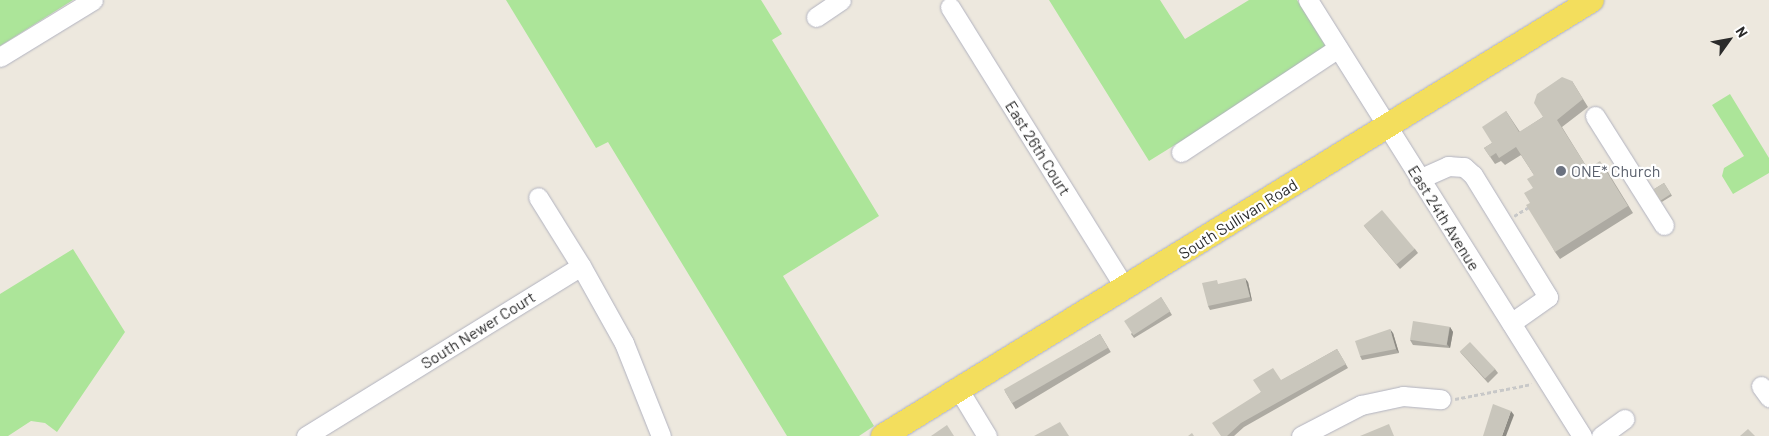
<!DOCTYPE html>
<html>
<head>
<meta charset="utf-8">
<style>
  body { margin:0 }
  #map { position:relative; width:1769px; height:436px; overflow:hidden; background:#ede8de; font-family:Barlow,sans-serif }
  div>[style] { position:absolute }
  .green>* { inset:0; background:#ace599 }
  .path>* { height:2.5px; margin-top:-1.25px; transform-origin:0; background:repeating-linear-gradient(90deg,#c8c8c8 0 4px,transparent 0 6.5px) }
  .roads { filter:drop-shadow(0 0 1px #b1b2bf) drop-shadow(0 0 1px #b1b2bf) }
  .minor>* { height:19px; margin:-9.5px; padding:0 9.5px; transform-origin:9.5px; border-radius:9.5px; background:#fff }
  .major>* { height:24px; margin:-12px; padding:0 12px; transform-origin:12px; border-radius:12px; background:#f3de5d }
  .wall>* { inset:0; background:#adaaa2; transform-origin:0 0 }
  .shaded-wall>* { inset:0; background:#8d8b84 }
  .building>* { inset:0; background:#c9c6bc; transform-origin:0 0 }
  .dots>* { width:14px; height:14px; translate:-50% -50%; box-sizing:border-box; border:2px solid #fff; border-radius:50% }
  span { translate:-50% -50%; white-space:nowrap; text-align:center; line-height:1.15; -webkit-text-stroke:4.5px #fff; paint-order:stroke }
  .street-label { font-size:16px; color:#2b2b2b }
  .worship-label { font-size:16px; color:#5b616d }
  .left { translate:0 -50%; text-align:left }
  .north { position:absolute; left:1704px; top:15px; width:50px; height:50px; -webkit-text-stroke:4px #fff; paint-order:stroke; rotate:58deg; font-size:14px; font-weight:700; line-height:20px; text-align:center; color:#2b2b2b }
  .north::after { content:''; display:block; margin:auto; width:18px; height:22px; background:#2b2b2b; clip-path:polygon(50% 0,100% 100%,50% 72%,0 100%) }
</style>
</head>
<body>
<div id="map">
  <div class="green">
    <div style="clip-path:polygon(0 0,73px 0,0 46px)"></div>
    <div style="clip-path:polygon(506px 0,761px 0,782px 34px,772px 40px,879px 216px,783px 276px,874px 426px,859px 436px,787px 436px,608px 142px,596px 148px)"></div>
    <div style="clip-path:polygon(1049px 0,1160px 0,1185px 39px,1249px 0,1297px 0,1328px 50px,1149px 161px)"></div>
    <div style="clip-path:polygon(1730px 94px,1769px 158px,1769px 173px,1733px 194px,1722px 176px,1724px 168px,1744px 156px,1712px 105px)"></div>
    <div style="clip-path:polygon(73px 249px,125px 332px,57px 432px,45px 423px,31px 421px,8px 436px,0 436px,0 294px)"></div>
  </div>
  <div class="path">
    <div style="left:1514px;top:216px;width:17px;rotate:-31deg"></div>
    <div style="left:1455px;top:399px;width:78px;rotate:-11deg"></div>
  </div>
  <div class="roads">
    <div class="minor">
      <div style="left:1308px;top:0;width:515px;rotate:57.85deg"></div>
      <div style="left:950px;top:7px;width:331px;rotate:58.1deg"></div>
      <div style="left:816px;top:17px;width:30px;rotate:-34deg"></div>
      <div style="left:0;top:57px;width:109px;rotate:-31.5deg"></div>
      <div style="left:1595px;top:116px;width:129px;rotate:57.7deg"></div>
      <div style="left:1181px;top:152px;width:188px;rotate:-33.5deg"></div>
      <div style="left:1419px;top:179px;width:32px;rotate:-24deg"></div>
      <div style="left:1448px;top:166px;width:16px;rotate:4deg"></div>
      <div style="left:1464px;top:167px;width:12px;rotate:42deg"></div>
      <div style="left:1473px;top:175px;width:143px;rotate:58.4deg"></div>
      <div style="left:1548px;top:297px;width:45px;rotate:144.9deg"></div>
      <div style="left:581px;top:266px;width:88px;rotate:60.8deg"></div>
      <div style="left:624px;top:343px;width:100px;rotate:68.3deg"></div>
      <div style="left:1761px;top:386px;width:14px;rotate:54deg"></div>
      <div style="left:959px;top:390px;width:54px;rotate:58.7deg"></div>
      <div style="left:306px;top:436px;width:323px;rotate:-31.7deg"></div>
      <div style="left:581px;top:266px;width:81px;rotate:-121.9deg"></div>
      <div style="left:1301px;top:436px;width:68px;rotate:-27.3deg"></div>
      <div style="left:1361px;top:405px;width:43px;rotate:-12.1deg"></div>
      <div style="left:1403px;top:396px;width:38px;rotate:5deg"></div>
      <div style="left:1601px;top:436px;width:29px;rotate:-36deg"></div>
    </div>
    <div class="major">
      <div style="left:883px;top:436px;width:832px;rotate:-31.59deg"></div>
    </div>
  </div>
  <div class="wall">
    <div style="clip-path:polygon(1572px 81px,1588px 107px,1562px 127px,1588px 169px,1606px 169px,1633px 213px,1560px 259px,1555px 252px,1530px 203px,1533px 188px,1534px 175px,1521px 155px,1505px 165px,1501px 161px,1495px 164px,1484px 148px,1492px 143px,1506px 111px,1520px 132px,1543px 117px)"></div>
    <div style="left:1664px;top:183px;width:15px;height:12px;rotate:58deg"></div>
    <div style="clip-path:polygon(1364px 226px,1415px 249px,1418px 253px,1400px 269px)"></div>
    <div style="clip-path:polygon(1248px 282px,1252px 301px,1210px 310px,1208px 306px,1220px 284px)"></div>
    <div style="clip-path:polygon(1161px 297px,1172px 315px,1134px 338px,1131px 334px)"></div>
    <div style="clip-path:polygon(1450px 327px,1453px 332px,1450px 348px,1413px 345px,1410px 340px)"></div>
    <div style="clip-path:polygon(1393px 333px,1399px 353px,1362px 360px,1360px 356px)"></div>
    <div style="left:1100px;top:334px;width:21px;height:111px;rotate:59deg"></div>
    <div style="clip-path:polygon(1337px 349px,1348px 368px,1244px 427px,1234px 436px,1221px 436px,1261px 392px)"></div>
    <div style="clip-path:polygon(1460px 352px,1495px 369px,1498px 373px,1488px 383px)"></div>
  </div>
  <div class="shaded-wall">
    <div style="clip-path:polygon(1245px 278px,1248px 282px,1252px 301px,1250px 297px)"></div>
    <div style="clip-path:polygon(1450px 327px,1453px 332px,1450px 348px,1447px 344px)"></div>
    <div style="clip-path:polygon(1390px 329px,1393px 333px,1399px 353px,1396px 349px)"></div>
    <div style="clip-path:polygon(1511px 411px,1514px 415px,1506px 436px,1502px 436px)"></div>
  </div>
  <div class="building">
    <div style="clip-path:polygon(1562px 77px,1572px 81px,1583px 99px,1557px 120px,1588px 169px,1600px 161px,1628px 206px,1555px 252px,1526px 205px,1530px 203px,1524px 193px,1533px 188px,1527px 179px,1534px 175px,1516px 147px,1499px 158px,1496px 153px,1490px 157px,1484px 148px,1492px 143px,1482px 127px,1506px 111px,1519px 132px,1543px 117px,1534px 103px,1537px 94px)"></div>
    <div style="left:1664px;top:183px;width:13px;height:12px;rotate:58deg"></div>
    <div style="left:1382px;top:210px;width:51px;height:24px;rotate:50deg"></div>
    <div style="clip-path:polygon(1245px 278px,1250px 297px,1208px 306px,1202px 283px,1217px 280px,1218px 284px)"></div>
    <div style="left:1161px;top:297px;width:17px;height:44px;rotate:57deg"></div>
    <div style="left:1413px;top:321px;width:37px;height:19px;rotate:9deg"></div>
    <div style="clip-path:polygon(1390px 329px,1396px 349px,1360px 356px,1355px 341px)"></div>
    <div style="left:1100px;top:334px;width:16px;height:111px;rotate:60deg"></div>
    <div style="left:1470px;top:342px;width:37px;height:14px;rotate:47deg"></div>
    <div style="clip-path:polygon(1337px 349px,1346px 364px,1241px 423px,1227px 436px,1221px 436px,1212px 423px,1261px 392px,1253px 380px,1273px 368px,1281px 380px)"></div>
    <div style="clip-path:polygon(1493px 404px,1511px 411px,1502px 436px,1483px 436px)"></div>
    <div style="clip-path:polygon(1060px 422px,1069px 436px,1034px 436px)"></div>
    <div style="clip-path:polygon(1389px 424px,1394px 436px,1360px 436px)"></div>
    <div style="clip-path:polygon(947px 425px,954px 436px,931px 436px)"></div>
    <div style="clip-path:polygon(1748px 429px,1755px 436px,1740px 436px)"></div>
    <div style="clip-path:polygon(1192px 433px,1194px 436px,1188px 436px)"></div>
  </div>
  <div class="dots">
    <div style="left:1561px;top:171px;background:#6b7280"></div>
  </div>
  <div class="street-label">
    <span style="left:1038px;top:148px;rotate:58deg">East 26th Court</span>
    <span style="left:1444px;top:218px;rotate:58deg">East 24th Avenue</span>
    <span style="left:1238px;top:219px;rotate:-32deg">South Sullivan Road</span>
    <span style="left:478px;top:330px;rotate:-32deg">South Newer Court</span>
  </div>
  <div class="worship-label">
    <span class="left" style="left:1571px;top:171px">ONE* Church</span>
  </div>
  <div class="north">N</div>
</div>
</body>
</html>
